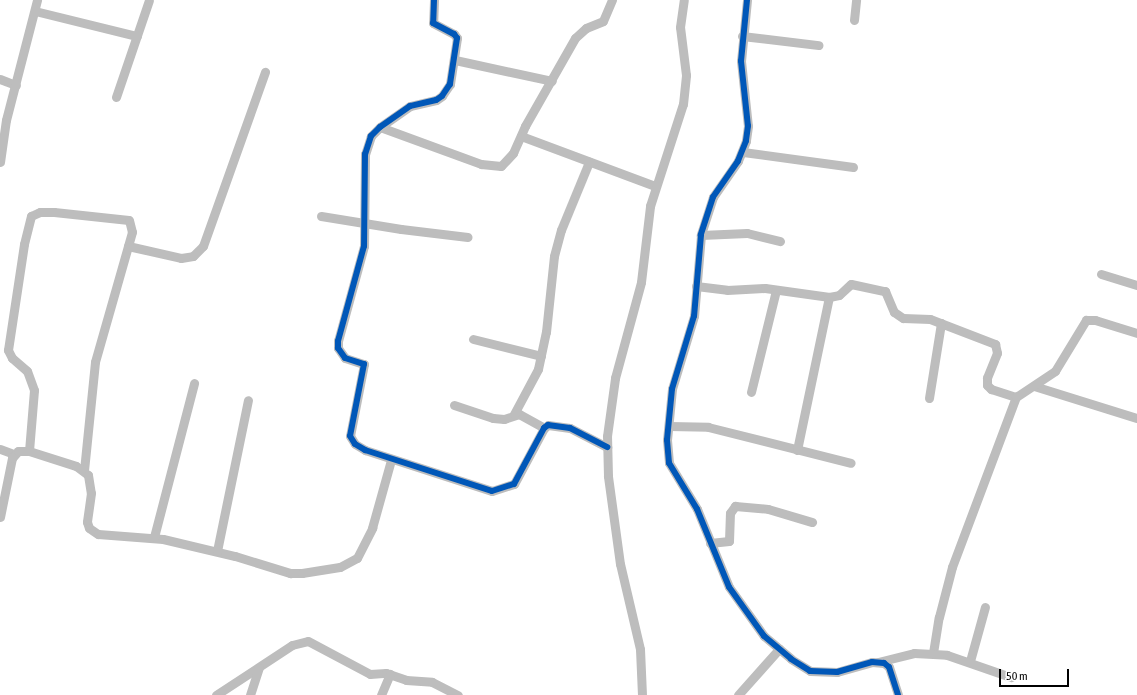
<!DOCTYPE html>
<html>
<head>
<meta charset="utf-8">
<style>
  body { margin:0 }
  #map { position:relative; width:1137px; height:695px; overflow:hidden; background:#fff; font-family:"Asap Condensed",sans-serif }
  div>[style] { position:absolute }
  .street>* { height:9px; margin:-4.5px; padding:0 4.5px; transform-origin:4.5px; border-radius:4.5px; background:#bdbdbd }
  .cycleway>* { height:6px; margin:-3px; padding:0 3px; transform-origin:3px; border-radius:3px; background:#0057b8 }
  span { translate:-50% -50%; white-space:nowrap; text-align:center; line-height:1.15; -webkit-text-stroke:3px #fff; paint-order:stroke }
  .scale { position:absolute; left:999px; top:669px; width:70px; height:18px; box-sizing:border-box; border:2px solid #000; border-top:0; padding-left:5px; font-size:12px; line-height:14px; white-space:nowrap; color:#000; -webkit-text-stroke:3px #fff; paint-order:stroke }
</style>
</head>
<body>
<div id="map">
  <div class="street">
    <div style="left:434px;top:0;width:23px;rotate:92deg"></div>
    <div style="left:433px;top:23px;width:24px;rotate:28deg"></div>
    <div style="left:454px;top:34px;width:5px;rotate:53deg"></div>
    <div style="left:457px;top:38px;width:47px;rotate:98.7deg"></div>
    <div style="left:450px;top:84px;width:14px;rotate:124deg"></div>
    <div style="left:442px;top:96px;width:7px;rotate:146deg"></div>
    <div style="left:436px;top:100px;width:27px;rotate:167deg"></div>
    <div style="left:410px;top:106px;width:37px;rotate:145deg"></div>
    <div style="left:380px;top:127px;width:13px;rotate:135deg"></div>
    <div style="left:371px;top:136px;width:19px;rotate:108deg"></div>
    <div style="left:365px;top:154px;width:92px;rotate:90.6deg"></div>
    <div style="left:364px;top:246px;width:98px;rotate:105.3deg"></div>
    <div style="left:338px;top:341px;width:7px;rotate:90deg"></div>
    <div style="left:338px;top:348px;width:12px;rotate:55deg"></div>
    <div style="left:345px;top:358px;width:20px;rotate:18deg"></div>
    <div style="left:364px;top:364px;width:73px;rotate:101deg"></div>
    <div style="left:350px;top:436px;width:9px;rotate:58deg"></div>
    <div style="left:355px;top:444px;width:12px;rotate:31deg"></div>
    <div style="left:365px;top:450px;width:133px;rotate:17.9deg"></div>
    <div style="left:492px;top:491px;width:23px;rotate:-18deg"></div>
    <div style="left:514px;top:484px;width:64px;rotate:-61.8deg"></div>
    <div style="left:544px;top:428px;width:5px;rotate:-37deg"></div>
    <div style="left:548px;top:425px;width:22px;rotate:8deg"></div>
    <div style="left:570px;top:428px;width:42px;rotate:27.2deg"></div>
    <div style="left:747px;top:0;width:61px;rotate:95.6deg"></div>
    <div style="left:741px;top:61px;width:65px;rotate:83.9deg"></div>
    <div style="left:748px;top:126px;width:15px;rotate:98deg"></div>
    <div style="left:746px;top:141px;width:22px;rotate:112deg"></div>
    <div style="left:738px;top:161px;width:44px;rotate:124.8deg"></div>
    <div style="left:713px;top:197px;width:40px;rotate:108deg"></div>
    <div style="left:701px;top:235px;width:81px;rotate:94.9deg"></div>
    <div style="left:694px;top:316px;width:76px;rotate:106.8deg"></div>
    <div style="left:672px;top:389px;width:51px;rotate:95.6deg"></div>
    <div style="left:667px;top:440px;width:23px;rotate:85deg"></div>
    <div style="left:669px;top:463px;width:54px;rotate:58.7deg"></div>
    <div style="left:697px;top:509px;width:84px;rotate:67.7deg"></div>
    <div style="left:729px;top:587px;width:60px;rotate:54.5deg"></div>
    <div style="left:764px;top:636px;width:35px;rotate:40deg"></div>
    <div style="left:791px;top:659px;width:22px;rotate:32deg"></div>
    <div style="left:810px;top:671px;width:27px;rotate:2deg"></div>
    <div style="left:837px;top:672px;width:36px;rotate:-16deg"></div>
    <div style="left:872px;top:662px;width:12px;rotate:5deg"></div>
    <div style="left:884px;top:663px;width:6px;rotate:39deg"></div>
    <div style="left:889px;top:667px;width:29px;rotate:72deg"></div>
    <div style="left:35px;top:11px;width:105px;rotate:13.8deg"></div>
    <div style="left:854px;top:20px;width:20px;rotate:-84deg"></div>
    <div style="left:742px;top:36px;width:77px;rotate:6.8deg"></div>
    <div style="left:455px;top:60px;width:99px;rotate:12.2deg"></div>
    <div style="left:0;top:79px;width:17px;rotate:21deg"></div>
    <div style="left:116px;top:97px;width:102px;rotate:-71.2deg"></div>
    <div style="left:380px;top:127px;width:108px;rotate:20.1deg"></div>
    <div style="left:481px;top:164px;width:20px;rotate:6deg"></div>
    <div style="left:501px;top:166px;width:18px;rotate:-47deg"></div>
    <div style="left:513px;top:153px;width:30px;rotate:-66deg"></div>
    <div style="left:525px;top:126px;width:101px;rotate:-60.4deg"></div>
    <div style="left:575px;top:38px;width:15px;rotate:-42deg"></div>
    <div style="left:586px;top:28px;width:18px;rotate:-22deg"></div>
    <div style="left:603px;top:21px;width:23px;rotate:-67deg"></div>
    <div style="left:521px;top:136px;width:143px;rotate:20.5deg"></div>
    <div style="left:743px;top:152px;width:111px;rotate:7.8deg"></div>
    <div style="left:0;top:162px;width:42px;rotate:-81.9deg"></div>
    <div style="left:6px;top:120px;width:124px;rotate:-75.5deg"></div>
    <div style="left:321px;top:216px;width:81px;rotate:9.2deg"></div>
    <div style="left:401px;top:229px;width:67px;rotate:6.8deg"></div>
    <div style="left:701px;top:235px;width:46px;rotate:-2.5deg"></div>
    <div style="left:747px;top:233px;width:34px;rotate:14deg"></div>
    <div style="left:128px;top:246px;width:54px;rotate:12.8deg"></div>
    <div style="left:181px;top:258px;width:12px;rotate:-9deg"></div>
    <div style="left:193px;top:256px;width:14px;rotate:-45deg"></div>
    <div style="left:203px;top:246px;width:185px;rotate:-70.4deg"></div>
    <div style="left:1101px;top:274px;width:38px;rotate:17deg"></div>
    <div style="left:696px;top:286px;width:31px;rotate:7deg"></div>
    <div style="left:727px;top:290px;width:38px;rotate:-3deg"></div>
    <div style="left:765px;top:288px;width:65px;rotate:8deg"></div>
    <div style="left:829px;top:297px;width:10px;rotate:-11deg"></div>
    <div style="left:839px;top:295px;width:16px;rotate:-43deg"></div>
    <div style="left:851px;top:284px;width:35px;rotate:12deg"></div>
    <div style="left:885px;top:291px;width:23px;rotate:67deg"></div>
    <div style="left:894px;top:312px;width:11px;rotate:34deg"></div>
    <div style="left:903px;top:318px;width:27px;rotate:2deg"></div>
    <div style="left:930px;top:319px;width:70px;rotate:21deg"></div>
    <div style="left:995px;top:344px;width:9px;rotate:77deg"></div>
    <div style="left:997px;top:353px;width:27px;rotate:112deg"></div>
    <div style="left:987px;top:378px;width:7px;rotate:90deg"></div>
    <div style="left:987px;top:385px;width:6px;rotate:45deg"></div>
    <div style="left:991px;top:389px;width:26px;rotate:18deg"></div>
    <div style="left:473px;top:339px;width:70px;rotate:14deg"></div>
    <div style="left:1034px;top:386px;width:108px;rotate:17.3deg"></div>
    <div style="left:751px;top:392px;width:105px;rotate:-76.2deg"></div>
    <div style="left:929px;top:398px;width:76px;rotate:-80.9deg"></div>
    <div style="left:454px;top:405px;width:41px;rotate:18.4deg"></div>
    <div style="left:493px;top:418px;width:11px;rotate:5deg"></div>
    <div style="left:504px;top:419px;width:16px;rotate:-18deg"></div>
    <div style="left:519px;top:414px;width:29px;rotate:29deg"></div>
    <div style="left:514px;top:414px;width:51px;rotate:-61.9deg"></div>
    <div style="left:538px;top:369px;width:38px;rotate:-78deg"></div>
    <div style="left:546px;top:332px;width:76px;rotate:-84deg"></div>
    <div style="left:554px;top:256px;width:27px;rotate:-75deg"></div>
    <div style="left:561px;top:230px;width:74px;rotate:-67.6deg"></div>
    <div style="left:669px;top:426px;width:39px;rotate:1deg"></div>
    <div style="left:708px;top:427px;width:147px;rotate:14.1deg"></div>
    <div style="left:0;top:449px;width:15px;rotate:20deg"></div>
    <div style="left:797px;top:450px;width:156px;rotate:-78.2deg"></div>
    <div style="left:29px;top:451px;width:61px;rotate:-85.3deg"></div>
    <div style="left:34px;top:390px;width:20px;rotate:-110deg"></div>
    <div style="left:27px;top:371px;width:20px;rotate:-139deg"></div>
    <div style="left:12px;top:358px;width:9px;rotate:-117deg"></div>
    <div style="left:8px;top:350px;width:107px;rotate:-81.4deg"></div>
    <div style="left:24px;top:244px;width:29px;rotate:-76deg"></div>
    <div style="left:31px;top:216px;width:10px;rotate:-24deg"></div>
    <div style="left:40px;top:212px;width:14px"></div>
    <div style="left:54px;top:212px;width:75px;rotate:6.1deg"></div>
    <div style="left:129px;top:220px;width:12px;rotate:76deg"></div>
    <div style="left:132px;top:232px;width:135px;rotate:105.9deg"></div>
    <div style="left:95px;top:362px;width:109px;rotate:95.8deg"></div>
    <div style="left:0;top:517px;width:60px;rotate:-78.5deg"></div>
    <div style="left:12px;top:458px;width:9px;rotate:-49deg"></div>
    <div style="left:18px;top:451px;width:11px"></div>
    <div style="left:29px;top:451px;width:49px;rotate:17.7deg"></div>
    <div style="left:76px;top:466px;width:15px;rotate:37deg"></div>
    <div style="left:88px;top:475px;width:18px;rotate:81deg"></div>
    <div style="left:91px;top:493px;width:29px;rotate:98deg"></div>
    <div style="left:87px;top:522px;width:6px;rotate:72deg"></div>
    <div style="left:89px;top:528px;width:11px;rotate:34deg"></div>
    <div style="left:98px;top:534px;width:65px;rotate:4.4deg"></div>
    <div style="left:163px;top:539px;width:74px;rotate:13.3deg"></div>
    <div style="left:235px;top:556px;width:58px;rotate:17.2deg"></div>
    <div style="left:290px;top:573px;width:12px"></div>
    <div style="left:302px;top:573px;width:38px;rotate:-9deg"></div>
    <div style="left:340px;top:567px;width:19px;rotate:-28deg"></div>
    <div style="left:357px;top:558px;width:34px;rotate:-63deg"></div>
    <div style="left:372px;top:528px;width:71px;rotate:-74.4deg"></div>
    <div style="left:154px;top:537px;width:159px;rotate:-75.4deg"></div>
    <div style="left:710px;top:543px;width:19px;rotate:-6deg"></div>
    <div style="left:729px;top:541px;width:28px;rotate:-88deg"></div>
    <div style="left:730px;top:513px;width:9px;rotate:-54deg"></div>
    <div style="left:735px;top:506px;width:33px;rotate:5deg"></div>
    <div style="left:768px;top:509px;width:46px;rotate:16.5deg"></div>
    <div style="left:217px;top:551px;width:154px;rotate:-78.4deg"></div>
    <div style="left:933px;top:653px;width:36px;rotate:-81deg"></div>
    <div style="left:939px;top:617px;width:52px;rotate:-75.4deg"></div>
    <div style="left:952px;top:567px;width:182px;rotate:-69.4deg"></div>
    <div style="left:1016px;top:397px;width:47px;rotate:-33.7deg"></div>
    <div style="left:1055px;top:371px;width:60px;rotate:-58.7deg"></div>
    <div style="left:1086px;top:320px;width:9px"></div>
    <div style="left:1095px;top:320px;width:44px;rotate:17.2deg"></div>
    <div style="left:970px;top:661px;width:56px;rotate:-74.5deg"></div>
    <div style="left:878px;top:662px;width:37px;rotate:-14deg"></div>
    <div style="left:914px;top:653px;width:33px;rotate:3deg"></div>
    <div style="left:947px;top:655px;width:68px;rotate:19deg"></div>
    <div style="left:216px;top:695px;width:91px;rotate:-33.3deg"></div>
    <div style="left:292px;top:645px;width:16px;rotate:-14deg"></div>
    <div style="left:308px;top:641px;width:70px;rotate:28deg"></div>
    <div style="left:370px;top:674px;width:16px;rotate:-4deg"></div>
    <div style="left:386px;top:673px;width:21px;rotate:19deg"></div>
    <div style="left:406px;top:680px;width:26px;rotate:4deg"></div>
    <div style="left:432px;top:682px;width:29px;rotate:27deg"></div>
    <div style="left:250px;top:695px;width:28px;rotate:-72deg"></div>
    <div style="left:381px;top:695px;width:23px;rotate:-67deg"></div>
    <div style="left:642px;top:695px;width:46px;rotate:-92.5deg"></div>
    <div style="left:640px;top:649px;width:87px;rotate:-103.2deg"></div>
    <div style="left:620px;top:564px;width:89px;rotate:-97.8deg"></div>
    <div style="left:608px;top:476px;width:40px;rotate:-91.4deg"></div>
    <div style="left:607px;top:436px;width:59px;rotate:-82.1deg"></div>
    <div style="left:615px;top:378px;width:99px;rotate:-74.8deg"></div>
    <div style="left:641px;top:282px;width:77px;rotate:-83.2deg"></div>
    <div style="left:650px;top:206px;width:107px;rotate:-72.1deg"></div>
    <div style="left:683px;top:104px;width:29px;rotate:-84deg"></div>
    <div style="left:686px;top:75px;width:48px;rotate:-97.1deg"></div>
    <div style="left:680px;top:27px;width:27px;rotate:-82deg"></div>
    <div style="left:738px;top:695px;width:62px;rotate:-48.3deg"></div>
  </div>
  <div class="cycleway">
    <div style="left:434px;top:0;width:23px;rotate:92deg"></div>
    <div style="left:433px;top:23px;width:24px;rotate:28deg"></div>
    <div style="left:454px;top:34px;width:5px;rotate:53deg"></div>
    <div style="left:457px;top:38px;width:47px;rotate:98.7deg"></div>
    <div style="left:450px;top:84px;width:14px;rotate:124deg"></div>
    <div style="left:442px;top:96px;width:7px;rotate:146deg"></div>
    <div style="left:436px;top:100px;width:27px;rotate:167deg"></div>
    <div style="left:410px;top:106px;width:37px;rotate:145deg"></div>
    <div style="left:380px;top:127px;width:13px;rotate:135deg"></div>
    <div style="left:371px;top:136px;width:19px;rotate:108deg"></div>
    <div style="left:365px;top:154px;width:92px;rotate:90.6deg"></div>
    <div style="left:364px;top:246px;width:98px;rotate:105.3deg"></div>
    <div style="left:338px;top:341px;width:7px;rotate:90deg"></div>
    <div style="left:338px;top:348px;width:12px;rotate:55deg"></div>
    <div style="left:345px;top:358px;width:20px;rotate:18deg"></div>
    <div style="left:364px;top:364px;width:73px;rotate:101deg"></div>
    <div style="left:350px;top:436px;width:9px;rotate:58deg"></div>
    <div style="left:355px;top:444px;width:12px;rotate:31deg"></div>
    <div style="left:365px;top:450px;width:133px;rotate:17.9deg"></div>
    <div style="left:492px;top:491px;width:23px;rotate:-18deg"></div>
    <div style="left:514px;top:484px;width:64px;rotate:-61.8deg"></div>
    <div style="left:544px;top:428px;width:5px;rotate:-37deg"></div>
    <div style="left:548px;top:425px;width:22px;rotate:8deg"></div>
    <div style="left:570px;top:428px;width:42px;rotate:27.2deg"></div>
    <div style="left:747px;top:0;width:61px;rotate:95.6deg"></div>
    <div style="left:741px;top:61px;width:65px;rotate:83.9deg"></div>
    <div style="left:748px;top:126px;width:15px;rotate:98deg"></div>
    <div style="left:746px;top:141px;width:22px;rotate:112deg"></div>
    <div style="left:738px;top:161px;width:44px;rotate:124.8deg"></div>
    <div style="left:713px;top:197px;width:40px;rotate:108deg"></div>
    <div style="left:701px;top:235px;width:81px;rotate:94.9deg"></div>
    <div style="left:694px;top:316px;width:76px;rotate:106.8deg"></div>
    <div style="left:672px;top:389px;width:51px;rotate:95.6deg"></div>
    <div style="left:667px;top:440px;width:23px;rotate:85deg"></div>
    <div style="left:669px;top:463px;width:54px;rotate:58.7deg"></div>
    <div style="left:697px;top:509px;width:84px;rotate:67.7deg"></div>
    <div style="left:729px;top:587px;width:60px;rotate:54.5deg"></div>
    <div style="left:764px;top:636px;width:35px;rotate:40deg"></div>
    <div style="left:791px;top:659px;width:22px;rotate:32deg"></div>
    <div style="left:810px;top:671px;width:27px;rotate:2deg"></div>
    <div style="left:837px;top:672px;width:36px;rotate:-16deg"></div>
    <div style="left:872px;top:662px;width:12px;rotate:5deg"></div>
    <div style="left:884px;top:663px;width:6px;rotate:39deg"></div>
    <div style="left:889px;top:667px;width:29px;rotate:72deg"></div>
  </div>
  <div class="scale">50 m</div>
</div>
</body>
</html>
